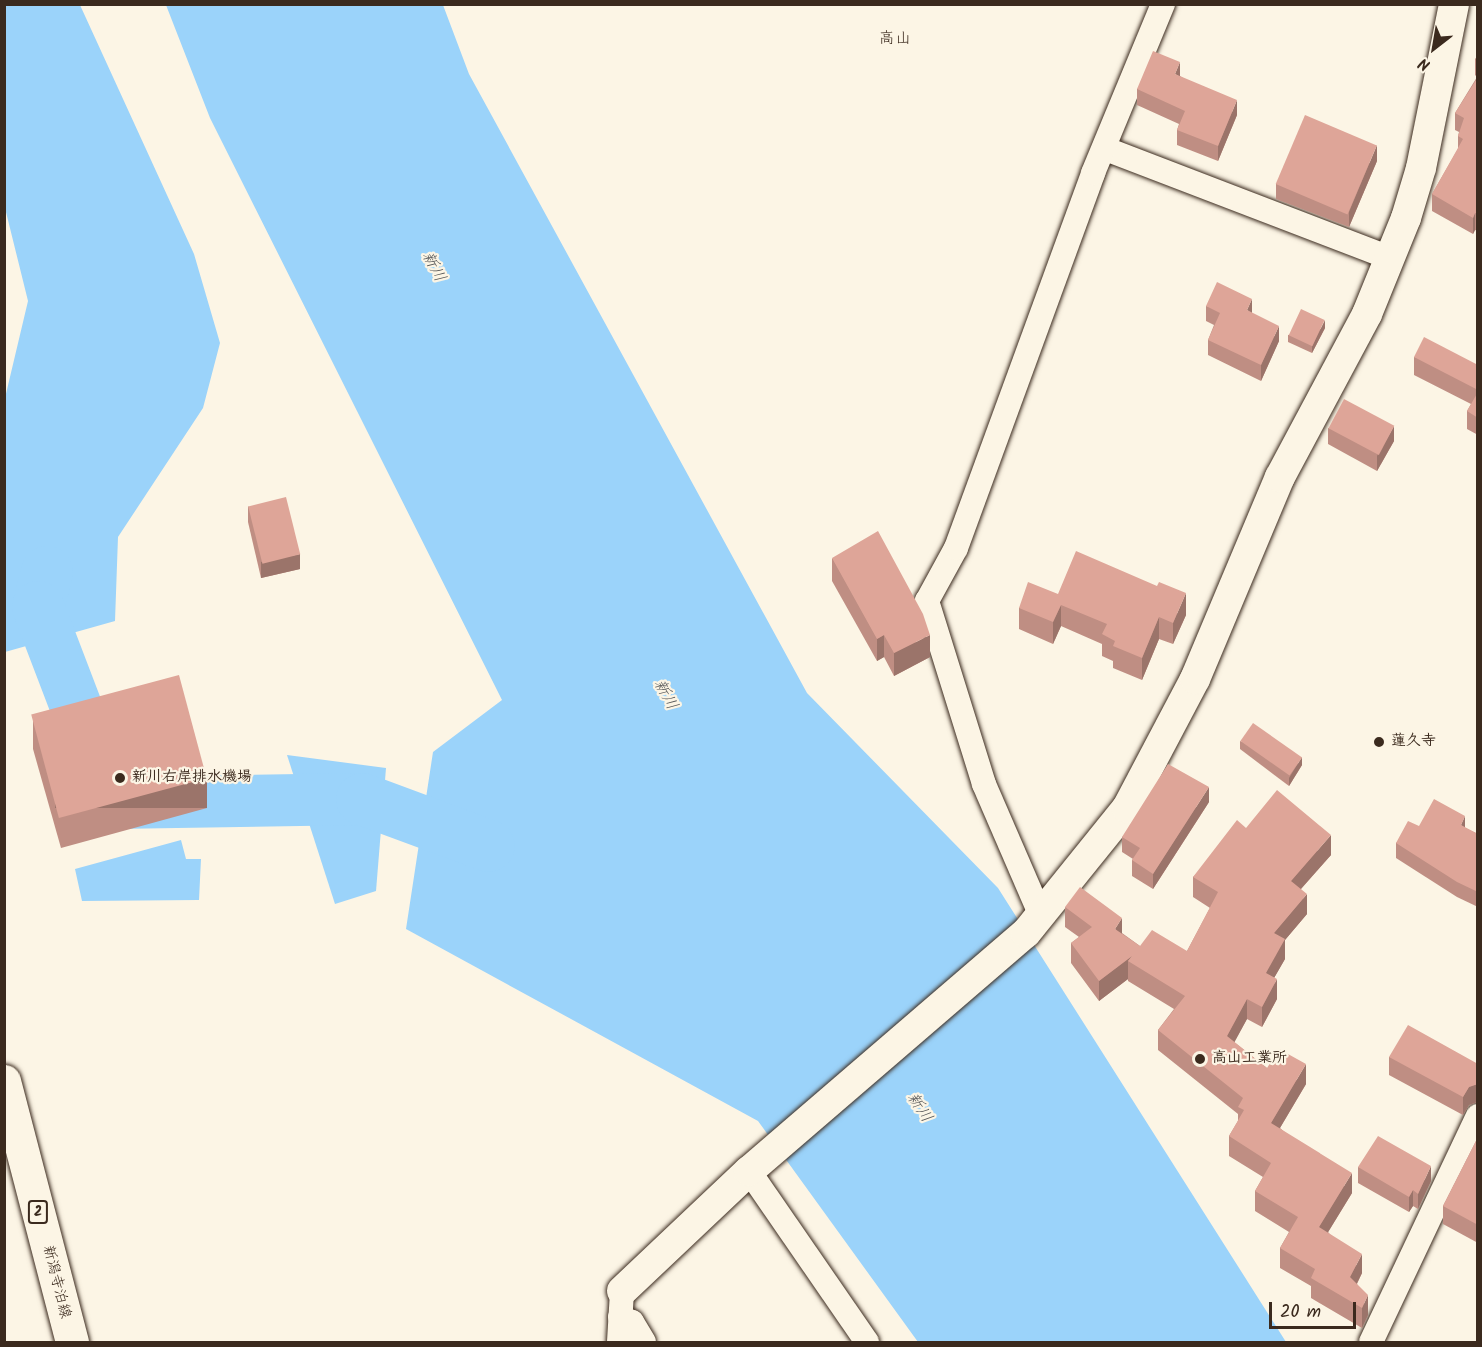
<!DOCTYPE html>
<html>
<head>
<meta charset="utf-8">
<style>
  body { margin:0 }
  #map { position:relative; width:1482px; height:1347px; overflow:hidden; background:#fcf5e5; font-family:Kalam,"Klee One",sans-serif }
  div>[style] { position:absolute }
  .water>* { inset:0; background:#9bd3fa }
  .river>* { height:52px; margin:-26px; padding:0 26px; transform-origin:26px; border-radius:26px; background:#9bd3fa }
  .roads { filter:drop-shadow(0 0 2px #3b2a1e) drop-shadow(0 0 2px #3b2a1e) }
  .minor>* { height:24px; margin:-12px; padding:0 12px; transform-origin:12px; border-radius:12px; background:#fcf5e5 }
  .tertiary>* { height:30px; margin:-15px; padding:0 15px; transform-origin:15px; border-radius:15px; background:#fcf5e5 }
  .primary>* { height:33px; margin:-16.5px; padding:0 16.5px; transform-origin:16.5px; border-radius:16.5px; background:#fcf5e5 }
  .wall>* { inset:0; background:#bf8e83 }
  .shaded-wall>* { inset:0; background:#9b746a; transform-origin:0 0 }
  .building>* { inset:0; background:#dea598; transform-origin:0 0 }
  .dots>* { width:16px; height:16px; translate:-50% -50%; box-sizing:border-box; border:3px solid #fcf5e5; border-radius:50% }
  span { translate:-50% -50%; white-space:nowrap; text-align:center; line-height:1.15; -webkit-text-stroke:4.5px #fcf5e5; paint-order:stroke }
  .shield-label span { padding:2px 4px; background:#fcf5e5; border:2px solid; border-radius:4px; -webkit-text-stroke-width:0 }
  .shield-label { font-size:14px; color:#3b2a1e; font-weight:700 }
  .poi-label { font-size:15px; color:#3b2a1e; font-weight:700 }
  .left { translate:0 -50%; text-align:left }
  .street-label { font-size:15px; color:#3b2a1e }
  .neighbourhood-label { font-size:16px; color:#3b2a1e }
  .water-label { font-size:16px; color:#535455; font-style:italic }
  .frame { position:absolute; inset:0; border:6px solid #3b2a1e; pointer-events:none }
  .north { position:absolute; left:1404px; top:18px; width:60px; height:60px; -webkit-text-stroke:4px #fcf5e5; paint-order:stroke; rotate:211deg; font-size:16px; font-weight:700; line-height:24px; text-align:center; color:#3b2a1e }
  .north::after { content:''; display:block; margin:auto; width:21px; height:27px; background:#3b2a1e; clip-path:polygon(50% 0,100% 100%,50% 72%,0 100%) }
  .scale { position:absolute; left:1269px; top:1302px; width:87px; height:27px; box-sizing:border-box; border:3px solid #3b2a1e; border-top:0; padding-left:8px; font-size:18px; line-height:21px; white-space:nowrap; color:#3b2a1e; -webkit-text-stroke:4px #fcf5e5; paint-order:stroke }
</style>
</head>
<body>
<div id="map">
  <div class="water">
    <div style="clip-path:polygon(5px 4px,80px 5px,194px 254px,220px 343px,203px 408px,118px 537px,115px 621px,5px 652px,5px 398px,28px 301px,5px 208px)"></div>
    <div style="clip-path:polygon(166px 5px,443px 5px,469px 74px,807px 693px,998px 888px,1286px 1342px,918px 1342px,758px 1121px,406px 929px,433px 752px,502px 700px,210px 118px)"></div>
    <div style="clip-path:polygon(287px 755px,386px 768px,376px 891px,335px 904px)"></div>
    <div style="clip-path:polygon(181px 840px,186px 859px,201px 859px,199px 900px,82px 901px,75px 869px)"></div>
  </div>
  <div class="river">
    <div style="left:47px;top:572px;width:36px;rotate:104deg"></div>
    <div style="left:38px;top:607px;width:210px;rotate:69.1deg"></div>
    <div style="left:113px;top:803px;width:249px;rotate:-0.9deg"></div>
    <div style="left:362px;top:799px;width:135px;rotate:20.3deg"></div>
  </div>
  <div class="roads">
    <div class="minor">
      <div style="left:1106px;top:149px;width:301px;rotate:21deg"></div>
      <div style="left:1041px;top:916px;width:144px;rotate:-113.4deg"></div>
      <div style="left:984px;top:784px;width:192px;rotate:-107.3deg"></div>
      <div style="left:927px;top:601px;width:60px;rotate:-61.3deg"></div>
      <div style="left:956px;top:548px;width:399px;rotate:-69.9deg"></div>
      <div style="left:1093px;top:173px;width:183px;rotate:-67.5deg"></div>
      <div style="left:749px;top:1171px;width:208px;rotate:55.4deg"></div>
      <div style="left:620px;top:1317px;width:13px;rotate:23deg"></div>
      <div style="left:632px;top:1322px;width:23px;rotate:59deg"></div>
      <div style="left:619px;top:1342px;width:51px;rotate:-86.6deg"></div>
      <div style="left:1371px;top:1342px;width:250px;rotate:-64.7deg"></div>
    </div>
    <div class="tertiary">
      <div style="left:622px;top:1291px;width:175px;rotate:-43.4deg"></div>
      <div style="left:749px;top:1171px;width:365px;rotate:-40.7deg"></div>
      <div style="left:1026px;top:933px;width:161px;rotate:-51.1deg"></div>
      <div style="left:1127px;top:808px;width:146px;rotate:-62.2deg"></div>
      <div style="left:1195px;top:679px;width:219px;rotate:-67.2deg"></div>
      <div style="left:1280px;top:477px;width:185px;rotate:-61.9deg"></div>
      <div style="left:1367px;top:314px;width:104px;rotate:-67.9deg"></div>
      <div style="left:1406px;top:218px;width:52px;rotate:-73.3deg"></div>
      <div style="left:1421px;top:168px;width:167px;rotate:-78.6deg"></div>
    </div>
    <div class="primary">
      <div style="left:4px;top:1081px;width:270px;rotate:75.4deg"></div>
    </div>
  </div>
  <div class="wall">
    <div style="clip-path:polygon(1478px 55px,1478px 231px,1475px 230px,1473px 234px,1432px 211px,1432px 194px,1458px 149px,1458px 136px,1459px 132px,1455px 130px,1455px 113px,1477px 77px,1475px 75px,1475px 59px)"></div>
    <div style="clip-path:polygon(1180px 76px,1237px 115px,1218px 161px,1177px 145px,1177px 130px,1179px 124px,1137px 105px,1137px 89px)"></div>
    <div style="clip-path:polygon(1377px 161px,1349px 227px,1276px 199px,1276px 184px)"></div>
    <div style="clip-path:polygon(1206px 306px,1252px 313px,1279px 341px,1261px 381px,1208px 355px,1208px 340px,1214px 325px,1206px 321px)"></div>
    <div style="clip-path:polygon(1325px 328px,1312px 353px,1288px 342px,1288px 335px)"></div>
    <div style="clip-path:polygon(1414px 357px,1478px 365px,1478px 435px,1467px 429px,1467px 411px,1471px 404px,1414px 375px)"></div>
    <div style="clip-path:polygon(1328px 428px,1394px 441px,1377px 471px,1328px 444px)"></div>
    <div style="clip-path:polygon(1478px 466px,1478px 486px,1477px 485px,1477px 468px)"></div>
    <div style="clip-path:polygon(248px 506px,300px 569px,261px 578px,248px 522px)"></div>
    <div style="clip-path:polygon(832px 558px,930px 657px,894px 676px,884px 657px,877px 661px,832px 581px)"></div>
    <div style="clip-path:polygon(1058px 594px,1186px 615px,1173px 644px,1159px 639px,1142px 680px,1113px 668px,1113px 661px,1102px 656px,1102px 644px,1061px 626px,1053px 644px,1019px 629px,1019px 608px)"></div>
    <div style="clip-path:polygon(33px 720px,207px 808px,61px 848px,33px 749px)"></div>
    <div style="clip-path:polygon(1240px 741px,1302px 765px,1289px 786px,1240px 749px)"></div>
    <div style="clip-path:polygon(1209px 802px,1153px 889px,1132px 876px,1132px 860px,1133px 859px,1122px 852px,1122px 837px)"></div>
    <div style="clip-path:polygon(1419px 826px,1465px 828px,1478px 834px,1478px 907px,1457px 897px,1396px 858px,1396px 843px)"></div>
    <div style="clip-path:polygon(1246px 828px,1331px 855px,1301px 889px,1307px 914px,1285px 940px,1285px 959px,1274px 978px,1277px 999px,1262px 1027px,1247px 1019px,1234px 1042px,1267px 1068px,1306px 1084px,1280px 1128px,1352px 1193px,1328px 1232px,1362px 1273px,1357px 1284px,1368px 1315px,1362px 1328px,1311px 1298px,1311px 1286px,1280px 1268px,1280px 1248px,1289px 1232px,1255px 1211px,1255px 1191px,1263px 1177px,1229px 1156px,1229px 1136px,1238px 1121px,1238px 1114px,1158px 1050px,1158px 1030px,1174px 1009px,1128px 981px,1128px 979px,1099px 1001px,1071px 963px,1071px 943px,1079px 937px,1065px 927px,1065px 907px,1122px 933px,1140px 946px,1187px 951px,1210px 908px,1193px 897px,1193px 877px)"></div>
    <div style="clip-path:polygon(1389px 1057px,1478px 1064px,1478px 1102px,1469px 1105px,1463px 1115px,1389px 1075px)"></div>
    <div style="clip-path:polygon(1478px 1137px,1478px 1243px,1443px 1224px,1443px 1206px)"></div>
    <div style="clip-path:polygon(1358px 1167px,1431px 1181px,1418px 1209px,1413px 1206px,1409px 1212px,1358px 1183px)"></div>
  </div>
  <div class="shaded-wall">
    <div style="clip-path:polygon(1180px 62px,1180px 77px,1175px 74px)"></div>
    <div style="clip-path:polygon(1237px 100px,1237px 115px,1218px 161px,1218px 146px)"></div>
    <div style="clip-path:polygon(1377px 145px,1377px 161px,1349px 227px,1349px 212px)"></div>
    <div style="clip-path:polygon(1475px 213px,1475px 230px,1473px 234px,1473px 218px)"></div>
    <div style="clip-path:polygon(1252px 299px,1252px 314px,1247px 310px)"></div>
    <div style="clip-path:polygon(1325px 320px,1325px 328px,1312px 353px,1312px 346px)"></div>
    <div style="clip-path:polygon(1279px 326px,1279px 341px,1261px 381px,1261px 365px)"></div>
    <div style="clip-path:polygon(1394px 426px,1394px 441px,1377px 471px,1377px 456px)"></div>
    <div style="clip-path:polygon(300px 554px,300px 569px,261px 578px,261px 562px)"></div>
    <div style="clip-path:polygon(1186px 593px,1186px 615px,1173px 644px,1173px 623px)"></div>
    <div style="clip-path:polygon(1061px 605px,1061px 626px,1053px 644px,1053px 622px)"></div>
    <div style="clip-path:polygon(1159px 617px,1159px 639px,1142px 680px,1142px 658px)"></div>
    <div style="clip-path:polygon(884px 635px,884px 657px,877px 661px,877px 639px)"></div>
    <div style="clip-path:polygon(930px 635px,930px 657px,894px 676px,894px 653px)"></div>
    <div style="clip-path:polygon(1302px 757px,1302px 765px,1289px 786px,1289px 778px)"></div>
    <div style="left:207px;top:778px;width:30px;height:152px;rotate:90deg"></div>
    <div style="clip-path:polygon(1209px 787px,1209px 802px,1153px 889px,1153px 874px)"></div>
    <div style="clip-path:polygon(1465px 816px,1465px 832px,1461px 825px)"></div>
    <div style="clip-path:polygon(1331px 835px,1331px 855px,1291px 900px,1291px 881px)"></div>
    <div style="clip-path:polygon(1307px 894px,1307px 914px,1285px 940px,1285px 959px,1266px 992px,1266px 973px,1274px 933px)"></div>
    <div style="clip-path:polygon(1122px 918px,1122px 938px,1115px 929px)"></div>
    <div style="clip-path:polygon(1132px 956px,1128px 961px,1128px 979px,1099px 1001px,1099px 981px)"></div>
    <div style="clip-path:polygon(1277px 979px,1277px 999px,1262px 1027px,1262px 1007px)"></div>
    <div style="clip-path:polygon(1247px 999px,1247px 1019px,1227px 1056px,1227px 1036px)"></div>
    <div style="clip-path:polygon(1306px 1064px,1306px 1084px,1271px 1143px,1271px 1123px)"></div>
    <div style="clip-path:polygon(1477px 1084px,1477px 1102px,1469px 1105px,1463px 1115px,1463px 1097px,1469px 1087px)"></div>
    <div style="clip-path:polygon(1431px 1166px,1431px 1181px,1418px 1209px,1418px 1194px)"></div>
    <div style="clip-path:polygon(1352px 1173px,1352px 1193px,1319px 1247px,1319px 1227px)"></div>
    <div style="clip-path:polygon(1413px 1190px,1413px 1206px,1409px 1212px,1409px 1197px)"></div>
    <div style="clip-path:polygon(1362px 1254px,1362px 1273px,1350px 1297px,1350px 1277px)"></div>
    <div style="clip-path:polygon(1368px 1295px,1368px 1315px,1362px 1328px,1362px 1308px)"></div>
  </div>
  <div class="building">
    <div style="clip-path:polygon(1153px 51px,1180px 62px,1175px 74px,1237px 100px,1218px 146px,1177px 130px,1185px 111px,1137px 89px)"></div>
    <div style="clip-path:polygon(1478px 77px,1478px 214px,1475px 213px,1473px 218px,1432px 194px,1463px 139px,1458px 136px,1464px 118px,1455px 113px)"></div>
    <div style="left:1305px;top:115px;width:78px;height:75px;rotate:23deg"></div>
    <div style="clip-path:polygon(1217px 282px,1252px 299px,1247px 310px,1279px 326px,1261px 365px,1208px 340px,1220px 313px,1206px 306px)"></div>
    <div style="left:1301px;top:309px;width:26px;height:29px;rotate:25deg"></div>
    <div style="clip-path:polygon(1424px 337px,1478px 365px,1478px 390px,1414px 357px)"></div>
    <div style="clip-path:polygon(1478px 392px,1478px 418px,1467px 411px)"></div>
    <div style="left:1344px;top:399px;width:57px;height:33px;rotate:28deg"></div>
    <div style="left:286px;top:497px;width:59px;height:39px;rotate:76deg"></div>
    <div style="clip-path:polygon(878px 531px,923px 614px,930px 635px,894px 653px,884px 635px,877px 639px,832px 558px)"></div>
    <div style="clip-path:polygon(1076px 551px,1157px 586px,1159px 582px,1186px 593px,1173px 623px,1159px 617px,1142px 658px,1113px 646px,1115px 641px,1102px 634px,1107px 624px,1061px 605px,1053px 622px,1019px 608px,1028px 582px,1058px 594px)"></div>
    <div style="left:179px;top:675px;width:107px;height:153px;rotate:75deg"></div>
    <div style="left:1253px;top:723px;width:60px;height:22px;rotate:35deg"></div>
    <div style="clip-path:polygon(1168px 764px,1209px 787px,1153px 874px,1132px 860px,1140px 848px,1122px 837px)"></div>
    <div style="clip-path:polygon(1277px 790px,1331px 835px,1291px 881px,1307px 894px,1274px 933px,1285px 939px,1266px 973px,1277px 979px,1262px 1007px,1247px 999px,1227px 1036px,1267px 1068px,1279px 1049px,1306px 1064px,1271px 1123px,1352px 1173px,1319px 1227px,1362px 1254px,1350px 1277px,1368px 1295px,1362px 1308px,1311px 1278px,1315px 1269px,1280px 1248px,1298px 1217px,1255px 1191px,1271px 1163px,1229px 1136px,1244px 1110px,1238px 1107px,1243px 1098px,1158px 1030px,1185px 996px,1128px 961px,1132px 956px,1099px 981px,1071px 943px,1092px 927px,1065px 907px,1080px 887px,1122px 918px,1115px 929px,1140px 946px,1152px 930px,1187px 951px,1218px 892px,1193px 877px,1237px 820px,1246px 828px)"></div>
    <div style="clip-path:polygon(1434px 799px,1465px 816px,1461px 825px,1478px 834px,1478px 892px,1457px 882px,1396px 843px,1408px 821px,1419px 826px)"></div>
    <div style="clip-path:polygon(1408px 1025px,1478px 1064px,1478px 1084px,1469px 1087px,1463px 1097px,1389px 1057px)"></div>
    <div style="clip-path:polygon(1378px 1136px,1431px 1166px,1418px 1194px,1413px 1190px,1409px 1197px,1358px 1167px)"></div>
    <div style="clip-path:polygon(1478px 1137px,1478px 1225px,1443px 1206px)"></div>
  </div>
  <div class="dots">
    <div style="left:1379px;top:742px;background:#3b2a1e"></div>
    <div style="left:120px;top:778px;background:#3b2a1e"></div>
    <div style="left:1200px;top:1059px;background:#3b2a1e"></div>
  </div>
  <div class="shield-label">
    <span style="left:38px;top:1212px">2</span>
  </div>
  <div class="poi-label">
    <span class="left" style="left:1391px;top:742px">蓮久寺</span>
    <span class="left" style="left:132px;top:778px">新川右岸排水機場</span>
    <span class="left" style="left:1212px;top:1059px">高山工業所</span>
  </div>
  <div class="street-label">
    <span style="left:56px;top:1282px;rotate:76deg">新潟寺泊線</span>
  </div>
  <div class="neighbourhood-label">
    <span style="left:895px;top:39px">高山</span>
  </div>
  <div class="water-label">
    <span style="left:433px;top:267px;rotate:62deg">新川</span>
    <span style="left:665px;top:695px;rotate:61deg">新川</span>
    <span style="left:919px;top:1108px;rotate:56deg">新川</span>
  </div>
  <div class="frame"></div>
  <div class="north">N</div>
  <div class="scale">20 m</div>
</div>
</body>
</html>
